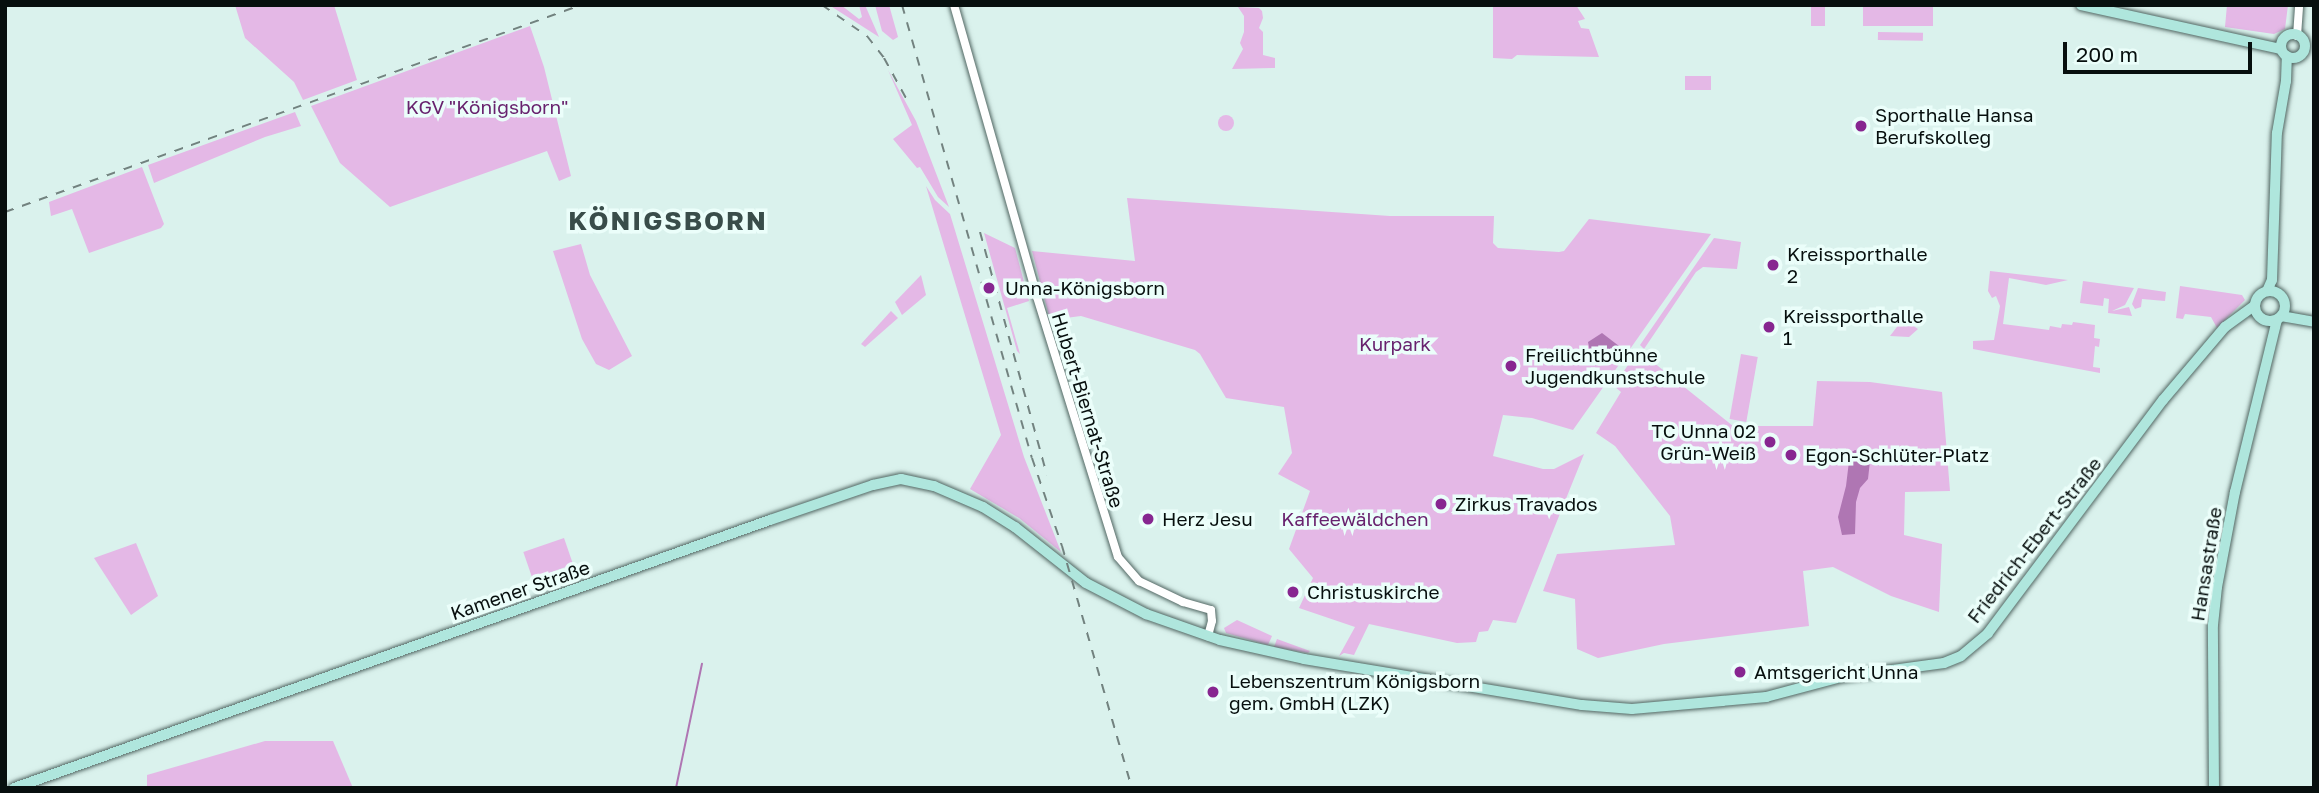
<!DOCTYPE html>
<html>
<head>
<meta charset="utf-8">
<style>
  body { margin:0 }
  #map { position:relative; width:2319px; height:793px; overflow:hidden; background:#daf2ed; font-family:"Golos Text",sans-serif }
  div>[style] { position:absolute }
  .green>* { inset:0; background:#e4b8e6; transform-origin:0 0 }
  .round { border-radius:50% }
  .water>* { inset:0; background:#af76b3 }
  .stream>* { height:2px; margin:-1px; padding:0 1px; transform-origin:1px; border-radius:1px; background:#af76b3 }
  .roads { filter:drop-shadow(0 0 2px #526763) drop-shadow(0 0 2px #526763) }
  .minor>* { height:8px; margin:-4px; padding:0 4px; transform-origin:4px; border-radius:4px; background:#fff }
  .major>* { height:10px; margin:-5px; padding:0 5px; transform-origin:5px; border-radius:5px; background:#afe6dd }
  .major>.ring { margin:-5px; padding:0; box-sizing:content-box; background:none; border:10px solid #afe6dd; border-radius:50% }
  .rail>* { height:2px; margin-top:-1px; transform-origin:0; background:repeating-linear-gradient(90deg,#72827f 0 9px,transparent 0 18px) }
  .dots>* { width:19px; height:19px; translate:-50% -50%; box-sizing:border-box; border:4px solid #ebfefa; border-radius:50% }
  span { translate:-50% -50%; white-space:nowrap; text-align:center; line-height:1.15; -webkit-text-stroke:7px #ebfefa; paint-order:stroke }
  .park-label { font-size:19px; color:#68226e }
  .poi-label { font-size:19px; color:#070f0e }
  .left { translate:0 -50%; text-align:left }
  .right { translate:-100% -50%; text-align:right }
  .street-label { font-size:19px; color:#070f0e }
  .district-label { font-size:26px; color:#394d4a; font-weight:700; letter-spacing:2px }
  .frame { position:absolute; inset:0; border:7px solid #070f0e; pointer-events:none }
  .scale { position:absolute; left:2063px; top:42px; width:189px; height:32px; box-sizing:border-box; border:4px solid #070f0e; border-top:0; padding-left:9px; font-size:21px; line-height:24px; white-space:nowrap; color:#070f0e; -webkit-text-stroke:5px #ebfefa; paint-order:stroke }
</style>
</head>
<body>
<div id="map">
  <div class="green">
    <div style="clip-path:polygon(235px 5px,334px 5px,357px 80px,303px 100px,294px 82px,245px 38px)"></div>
    <div style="clip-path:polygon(829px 5px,841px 5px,859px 19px,862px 17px,859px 5px,865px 5px,879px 37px)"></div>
    <div style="clip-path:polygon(875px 5px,889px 5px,898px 37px,893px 40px,882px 31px)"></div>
    <div style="clip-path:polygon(1493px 5px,1576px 5px,1585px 19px,1578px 21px,1581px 28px,1589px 29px,1599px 57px,1517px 55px,1512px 59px,1493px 58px)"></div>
    <div style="left:1811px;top:5px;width:14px;height:21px"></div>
    <div style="left:1863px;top:5px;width:70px;height:21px"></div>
    <div style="clip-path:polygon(2227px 5px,2288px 5px,2285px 29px,2274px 34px,2225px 27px)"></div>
    <div style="clip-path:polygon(1238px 7px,1259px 8px,1262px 11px,1263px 18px,1259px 28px,1263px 32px,1263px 55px,1275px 58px,1275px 68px,1232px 69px,1243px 49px,1240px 43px,1244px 32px,1244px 16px)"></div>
    <div style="clip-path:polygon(530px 26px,544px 67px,571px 176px,559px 181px,547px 151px,390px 207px,340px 163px,311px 106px)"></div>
    <div style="left:1878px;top:32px;width:45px;height:8px;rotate:1deg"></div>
    <div style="clip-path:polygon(888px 70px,916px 121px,949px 207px,938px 197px,920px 167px,917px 168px,893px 139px,912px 125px)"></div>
    <div style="left:1685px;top:76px;width:26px;height:14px"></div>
    <div style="clip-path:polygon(295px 112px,301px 126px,265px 137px,154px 183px,148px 165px)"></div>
    <div class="round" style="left:1218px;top:115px;width:16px;height:16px"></div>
    <div style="clip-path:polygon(142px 167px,164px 224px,161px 228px,89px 253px,72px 209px,51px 216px,49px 202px)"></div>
    <div style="clip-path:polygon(926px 186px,935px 200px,950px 214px,1024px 457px,1061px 552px,1019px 518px,970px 489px,1001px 435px)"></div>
    <div style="clip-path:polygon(1127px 198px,1390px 216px,1494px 216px,1493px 243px,1498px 248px,1559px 252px,1564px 251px,1589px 219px,1711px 234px,1573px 430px,1532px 418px,1503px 415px,1493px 456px,1543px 469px,1554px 469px,1584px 454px,1516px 623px,1493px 620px,1488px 631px,1479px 632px,1476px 642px,1457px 643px,1369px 624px,1354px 655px,1344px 653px,1339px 656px,1355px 627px,1299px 608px,1313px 578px,1289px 549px,1310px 491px,1278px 474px,1292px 453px,1284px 407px,1226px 398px,1200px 354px,1195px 350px,1081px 316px,1050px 320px,1032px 251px,1135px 261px)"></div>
    <div style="clip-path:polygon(984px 233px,1015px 248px,1029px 301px,1007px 308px,1020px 354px,1017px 351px)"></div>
    <div style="clip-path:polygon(1714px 238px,1741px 242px,1737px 269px,1703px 267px,1696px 272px,1644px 349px,1640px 345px)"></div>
    <div style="clip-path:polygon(581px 244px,590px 275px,632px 356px,609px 370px,596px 364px,582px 339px,553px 251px)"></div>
    <div style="clip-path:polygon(1990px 271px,2068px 280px,2046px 285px,2009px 278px,2003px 324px,2049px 330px,2050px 326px,2061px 328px,2062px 324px,2072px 325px,2073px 322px,2095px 325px,2094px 338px,2100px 339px,2099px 347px,2095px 346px,2093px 367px,2100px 368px,2100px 373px,1973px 349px,1973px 341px,1994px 340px,2000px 306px,1996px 296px,1992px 298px,1988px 291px)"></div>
    <div style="clip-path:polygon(921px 275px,926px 295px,902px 315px,895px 302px)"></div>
    <div style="clip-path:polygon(2083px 281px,2134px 288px,2125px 305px,2112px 311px,2129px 307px,2132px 316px,2108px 313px,2109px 299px,2104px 298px,2103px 306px,2080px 303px)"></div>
    <div style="clip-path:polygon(2180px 286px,2242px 295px,2245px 300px,2217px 328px,2211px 317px,2185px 314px,2183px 319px,2176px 318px)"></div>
    <div style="clip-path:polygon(2138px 288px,2166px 292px,2165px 301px,2142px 299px,2141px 307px,2135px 309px,2132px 304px)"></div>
    <div style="clip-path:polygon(891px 311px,898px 318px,865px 347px,861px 344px)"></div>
    <div style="clip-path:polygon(1903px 319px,1918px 329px,1909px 337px,1890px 336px)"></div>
    <div style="clip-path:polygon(1638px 350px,1733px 426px,1813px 426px,1817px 381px,1870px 382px,1942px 392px,1950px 491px,1905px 492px,1904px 535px,1942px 544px,1939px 612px,1891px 596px,1833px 567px,1803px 571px,1809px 626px,1664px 644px,1598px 658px,1577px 649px,1575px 599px,1543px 591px,1557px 554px,1675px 545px,1670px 516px,1615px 446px,1596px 433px,1621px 392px,1614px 386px)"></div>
    <div style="left:1741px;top:354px;width:17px;height:66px;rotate:10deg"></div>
    <div style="left:564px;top:538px;width:28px;height:43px;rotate:71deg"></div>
    <div style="clip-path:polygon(136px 543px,158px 596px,131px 615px,94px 558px)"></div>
    <div style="clip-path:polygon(1237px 620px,1272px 636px,1268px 645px,1226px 633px,1224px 628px)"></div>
    <div style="clip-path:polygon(1277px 639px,1310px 651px,1308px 653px,1274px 647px)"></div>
    <div style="clip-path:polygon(265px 741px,333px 741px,353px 788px,147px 788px,147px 775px)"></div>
  </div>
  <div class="water">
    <div style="clip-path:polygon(1602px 333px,1619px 346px,1621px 354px,1609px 362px,1590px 352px,1588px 342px)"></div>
    <div style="clip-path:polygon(1855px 450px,1866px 454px,1870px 461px,1868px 479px,1860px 488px,1856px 502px,1855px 534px,1842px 535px,1838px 517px,1846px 486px,1850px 453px)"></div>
  </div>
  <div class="stream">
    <div style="left:676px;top:788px;width:127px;rotate:-78.2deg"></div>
  </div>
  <div class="roads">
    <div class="minor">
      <div style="left:954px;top:5px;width:304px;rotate:74.1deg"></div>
      <div style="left:1037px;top:297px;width:272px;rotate:72.7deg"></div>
      <div style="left:1118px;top:557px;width:32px;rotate:49deg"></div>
      <div style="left:1139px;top:581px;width:49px;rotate:25.5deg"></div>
      <div style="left:1183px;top:602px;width:29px;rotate:16deg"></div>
      <div style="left:1211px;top:610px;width:11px;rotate:85deg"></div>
      <div style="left:1212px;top:621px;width:16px;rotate:105deg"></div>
      <div style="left:2297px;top:36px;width:31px;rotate:-86deg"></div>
    </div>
    <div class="major">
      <div style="left:2081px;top:5px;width:205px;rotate:12.4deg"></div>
      <div class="ring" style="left:2281px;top:34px;width:14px;height:14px"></div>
      <div class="ring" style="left:2255px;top:291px;width:20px;height:20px"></div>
      <div style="left:2267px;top:291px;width:12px;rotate:-66deg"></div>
      <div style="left:2272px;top:280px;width:147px;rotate:-88.1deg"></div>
      <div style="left:2277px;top:133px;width:53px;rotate:-80.2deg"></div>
      <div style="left:2286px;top:81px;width:25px;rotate:-88deg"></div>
      <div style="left:2281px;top:316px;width:34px;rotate:10deg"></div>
      <div style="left:14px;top:788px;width:802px;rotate:-19.52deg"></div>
      <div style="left:770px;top:520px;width:109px;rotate:-18.8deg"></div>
      <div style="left:873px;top:485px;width:29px;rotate:-12deg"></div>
      <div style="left:901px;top:479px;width:34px;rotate:12deg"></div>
      <div style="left:934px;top:486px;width:53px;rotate:23.2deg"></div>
      <div style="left:983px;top:507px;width:38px;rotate:32deg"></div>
      <div style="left:1015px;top:527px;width:90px;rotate:38.3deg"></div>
      <div style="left:1086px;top:583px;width:68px;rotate:27.3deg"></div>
      <div style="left:1146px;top:614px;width:78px;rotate:19.4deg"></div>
      <div style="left:1220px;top:640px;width:86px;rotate:12.7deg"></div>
      <div style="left:1304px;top:659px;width:282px;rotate:9.4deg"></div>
      <div style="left:1582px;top:705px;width:50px;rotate:4.6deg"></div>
      <div style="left:1632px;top:709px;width:135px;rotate:-5.1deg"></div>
      <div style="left:1766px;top:697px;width:78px;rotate:-14.9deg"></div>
      <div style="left:1841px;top:677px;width:104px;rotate:-7.7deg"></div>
      <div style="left:1944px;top:663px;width:18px;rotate:-22deg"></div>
      <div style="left:1961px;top:656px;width:35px;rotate:-40deg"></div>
      <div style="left:1988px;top:633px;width:291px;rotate:-53.1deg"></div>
      <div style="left:2163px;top:400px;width:96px;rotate:-49.7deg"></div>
      <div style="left:2225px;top:327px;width:37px;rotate:-36deg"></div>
      <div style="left:2214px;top:788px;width:163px;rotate:-90.4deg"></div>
      <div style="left:2213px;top:625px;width:38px;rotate:-84deg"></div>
      <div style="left:2217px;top:587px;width:97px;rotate:-79.3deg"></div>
      <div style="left:2235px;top:492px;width:177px;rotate:-76.3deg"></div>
    </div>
  </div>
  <div class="rail">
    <div style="left:822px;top:5px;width:55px;rotate:34.6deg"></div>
    <div style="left:867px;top:36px;width:28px;rotate:52deg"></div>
    <div style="left:884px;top:58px;width:48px;rotate:61.3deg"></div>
    <div style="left:902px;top:5px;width:471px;rotate:74deg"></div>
    <div style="left:1032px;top:458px;width:93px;rotate:71.2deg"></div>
    <div style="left:1062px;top:546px;width:252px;rotate:73.9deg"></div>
    <div style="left:5px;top:212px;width:612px;rotate:-19.77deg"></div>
    <div style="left:980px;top:232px;width:252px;rotate:74.6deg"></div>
  </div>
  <div class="dots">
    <div style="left:1861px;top:126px;background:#872690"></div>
    <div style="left:1773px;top:265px;background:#872690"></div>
    <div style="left:989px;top:288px;background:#872690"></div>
    <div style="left:1769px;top:327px;background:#872690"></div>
    <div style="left:1511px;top:366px;background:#872690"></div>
    <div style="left:1770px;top:442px;background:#872690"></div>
    <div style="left:1791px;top:455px;background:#872690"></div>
    <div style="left:1441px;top:504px;background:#872690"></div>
    <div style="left:1148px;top:519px;background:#872690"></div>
    <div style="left:1293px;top:592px;background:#872690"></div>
    <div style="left:1740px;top:672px;background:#872690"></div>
    <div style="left:1213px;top:692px;background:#872690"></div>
  </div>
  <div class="park-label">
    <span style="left:487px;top:107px">KGV "Königsborn"</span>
    <span style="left:1395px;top:344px">Kurpark</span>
    <span style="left:1355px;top:519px">Kaffeewäldchen</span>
  </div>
  <div class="poi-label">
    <span class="left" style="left:1875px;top:126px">Sporthalle Hansa<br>Berufskolleg</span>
    <span class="left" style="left:1787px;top:265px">Kreissporthalle<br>2</span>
    <span class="left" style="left:1005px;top:288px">Unna-Königsborn</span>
    <span class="left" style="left:1783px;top:327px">Kreissporthalle<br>1</span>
    <span class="left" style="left:1525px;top:366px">Freilichtbühne<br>Jugendkunstschule</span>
    <span class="right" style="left:1756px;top:442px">TC Unna 02<br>Grün-Weiß</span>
    <span class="left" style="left:1805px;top:455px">Egon-Schlüter-Platz</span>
    <span class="left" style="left:1455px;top:504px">Zirkus Travados</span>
    <span class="left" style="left:1162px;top:519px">Herz Jesu</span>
    <span class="left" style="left:1307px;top:592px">Christuskirche</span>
    <span class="left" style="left:1754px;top:672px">Amtsgericht Unna</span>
    <span class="left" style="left:1229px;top:692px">Lebenszentrum Königsborn<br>gem. GmbH (LZK)</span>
  </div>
  <div class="street-label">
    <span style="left:1088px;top:410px;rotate:73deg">Hubert-Biernat-Straße</span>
    <span style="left:2034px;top:540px;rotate:-52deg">Friedrich-Ebert-Straße</span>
    <span style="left:2206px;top:564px;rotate:-81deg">Hansastraße</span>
    <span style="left:520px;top:590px;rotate:-19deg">Kamener Straße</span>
  </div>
  <div class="district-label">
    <span style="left:668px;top:221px">KÖNIGSBORN</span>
  </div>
  <div class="frame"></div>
  <div class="scale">200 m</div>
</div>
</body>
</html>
